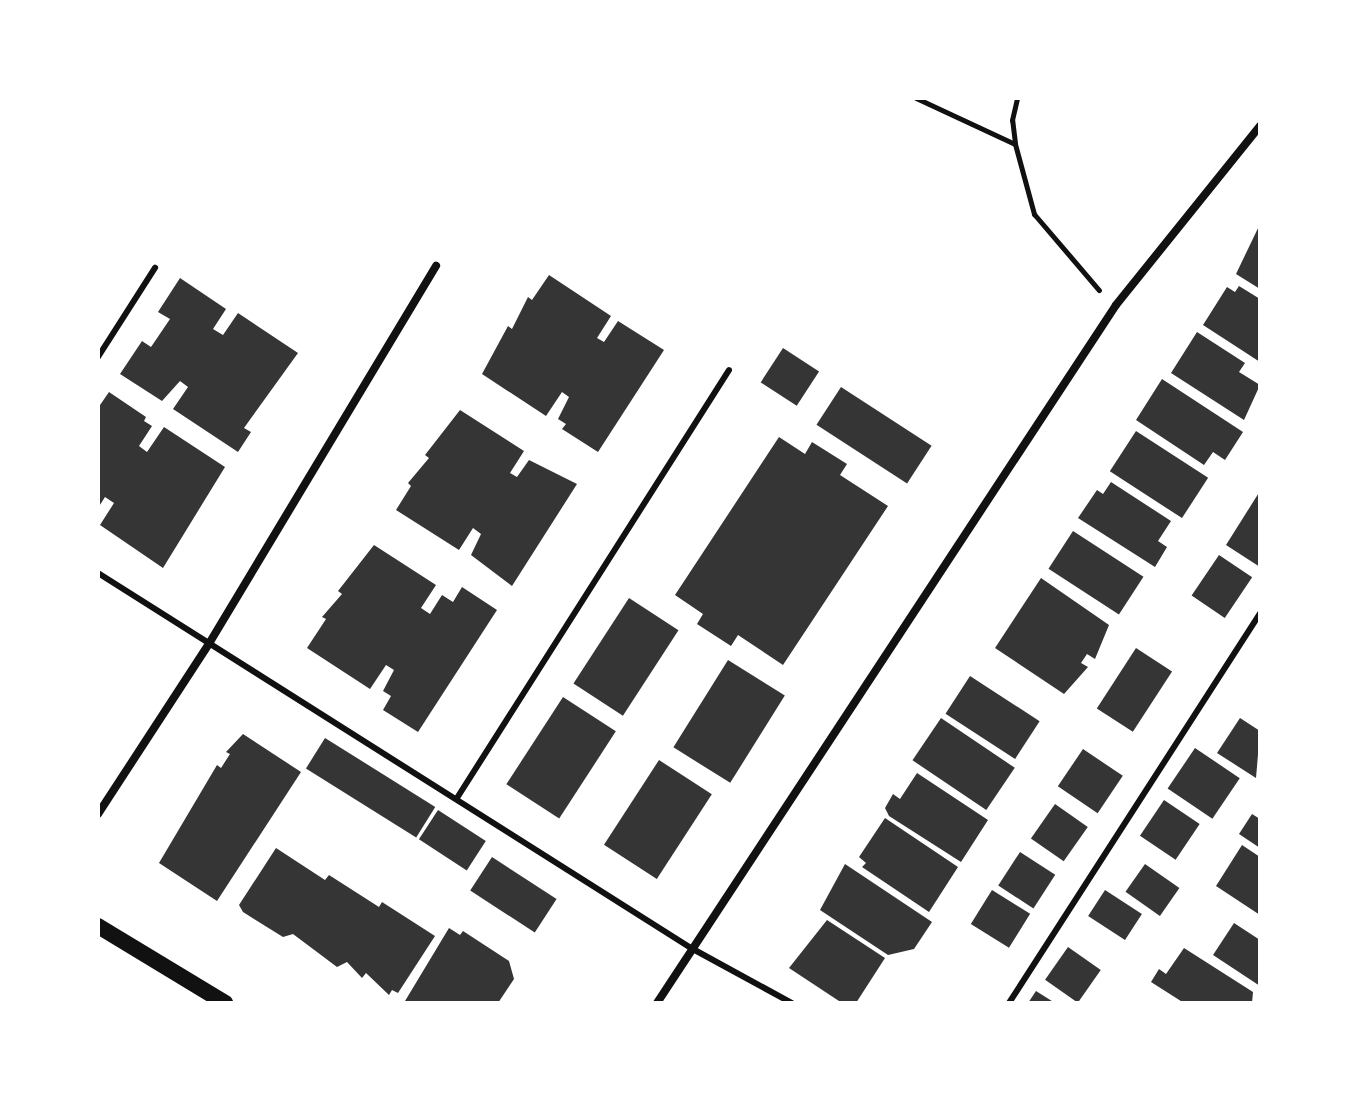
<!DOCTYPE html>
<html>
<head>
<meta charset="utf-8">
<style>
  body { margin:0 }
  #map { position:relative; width:1358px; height:1101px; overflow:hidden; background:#fff; font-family:"Roboto Condensed",sans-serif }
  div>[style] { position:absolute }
  .building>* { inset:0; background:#353535; transform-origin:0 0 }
  .path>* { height:5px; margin:-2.5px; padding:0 2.5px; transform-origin:2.5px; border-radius:2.5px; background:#111 }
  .service>* { height:6px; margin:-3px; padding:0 3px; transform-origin:3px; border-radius:3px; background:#111 }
  .minor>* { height:8px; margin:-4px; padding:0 4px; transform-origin:4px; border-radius:4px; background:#111 }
  .secondary>* { height:16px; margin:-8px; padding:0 8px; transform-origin:8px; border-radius:8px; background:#111 }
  span { translate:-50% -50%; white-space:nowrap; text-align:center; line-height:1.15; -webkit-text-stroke:8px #fff; paint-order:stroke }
  .frame { position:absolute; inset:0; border:100px solid #fff; pointer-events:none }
</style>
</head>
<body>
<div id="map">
  <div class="building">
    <div style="clip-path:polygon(1260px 224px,1260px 289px,1236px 274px)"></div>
    <div style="clip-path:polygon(549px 275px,611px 316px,597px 338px,604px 342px,618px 321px,664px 350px,598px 452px,562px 429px,566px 424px,558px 419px,569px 397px,562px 392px,546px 416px,482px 374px,508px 326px,512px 329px,528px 297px,532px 300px)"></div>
    <div style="clip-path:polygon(180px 278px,226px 309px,213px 329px,223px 335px,238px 313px,298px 353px,244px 428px,251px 432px,238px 452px,173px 409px,188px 387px,180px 381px,162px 401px,120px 374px,142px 341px,151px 347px,170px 319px,158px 312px)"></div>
    <div style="clip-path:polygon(1239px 286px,1260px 299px,1260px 362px,1203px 325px,1227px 287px,1235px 292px)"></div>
    <div style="clip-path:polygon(1197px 332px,1245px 363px,1239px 372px,1260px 385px,1244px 420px,1171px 373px)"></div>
    <div style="left:783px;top:348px;width:43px;height:41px;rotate:33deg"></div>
    <div style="clip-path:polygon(1162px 379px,1243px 432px,1225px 460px,1213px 452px,1204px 465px,1136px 420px)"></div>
    <div style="left:841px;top:387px;width:108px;height:45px;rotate:33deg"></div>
    <div style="clip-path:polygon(109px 392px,146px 417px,144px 421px,152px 426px,139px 446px,147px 452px,164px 427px,225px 467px,163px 568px,100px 525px,114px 503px,105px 497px,98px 508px,98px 408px)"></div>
    <div style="clip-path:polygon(460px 410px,524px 451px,510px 473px,517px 477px,529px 460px,577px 484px,512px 586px,471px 555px,481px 534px,473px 528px,459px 550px,396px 510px,411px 486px,408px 483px,429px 458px,425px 455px)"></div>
    <div style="left:1136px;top:431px;width:86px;height:48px;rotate:33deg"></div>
    <div style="clip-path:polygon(779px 437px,805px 454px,812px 442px,847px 464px,840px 475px,888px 506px,783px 665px,738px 635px,731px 646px,697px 624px,703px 614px,675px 595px)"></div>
    <div style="clip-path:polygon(1111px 482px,1171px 521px,1158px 541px,1167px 547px,1155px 567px,1078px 518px,1097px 490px,1103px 494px)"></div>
    <div style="clip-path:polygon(1260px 491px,1260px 567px,1226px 545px)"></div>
    <div style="left:1073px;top:531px;width:84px;height:45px;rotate:33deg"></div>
    <div style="clip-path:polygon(374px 545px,436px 585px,421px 608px,430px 614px,442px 595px,453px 602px,462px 587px,497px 610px,418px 732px,383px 710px,391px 696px,383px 691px,394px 670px,386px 665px,370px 689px,307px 648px,326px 619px,322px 617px,342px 594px,338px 591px)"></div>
    <div style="left:1219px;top:555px;width:40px;height:49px;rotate:34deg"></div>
    <div style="clip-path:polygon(1041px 578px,1109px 625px,1095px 659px,1087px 654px,1081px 663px,1088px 667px,1064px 694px,995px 648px)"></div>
    <div style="left:629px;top:598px;width:59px;height:102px;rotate:33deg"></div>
    <div style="left:1136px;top:648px;width:43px;height:72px;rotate:33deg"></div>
    <div style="left:728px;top:660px;width:67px;height:103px;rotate:32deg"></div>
    <div style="left:970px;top:676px;width:83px;height:45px;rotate:33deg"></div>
    <div style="left:563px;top:697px;width:63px;height:104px;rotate:33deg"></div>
    <div style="left:941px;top:718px;width:89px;height:51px;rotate:34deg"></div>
    <div style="clip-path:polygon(1240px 718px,1260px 731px,1256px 778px,1217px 753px)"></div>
    <div style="clip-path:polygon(243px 734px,301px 772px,217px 901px,159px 863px,217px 765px,221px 768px,230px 754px,226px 752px)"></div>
    <div style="left:325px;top:738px;width:130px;height:36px;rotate:32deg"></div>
    <div style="left:1195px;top:748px;width:54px;height:49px;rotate:34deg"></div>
    <div style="left:1083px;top:749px;width:48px;height:45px;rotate:34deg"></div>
    <div style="left:659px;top:760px;width:63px;height:101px;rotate:33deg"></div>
    <div style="clip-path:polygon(917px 773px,988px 820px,961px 862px,889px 816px,885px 808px,893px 794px,900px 799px)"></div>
    <div style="left:1164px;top:800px;width:43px;height:43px;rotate:34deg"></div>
    <div style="left:1055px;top:804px;width:40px;height:42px;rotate:35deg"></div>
    <div style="left:438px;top:810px;width:57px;height:35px;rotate:33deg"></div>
    <div style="clip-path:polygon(1252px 814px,1260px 819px,1260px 848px,1239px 834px)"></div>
    <div style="clip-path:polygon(885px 818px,958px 867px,929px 912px,862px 867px,866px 863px,859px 857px)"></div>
    <div style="clip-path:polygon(1242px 845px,1260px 857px,1260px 915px,1216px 886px)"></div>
    <div style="clip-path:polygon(276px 848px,325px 880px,329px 875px,379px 907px,382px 902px,435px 936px,398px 993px,392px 990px,389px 995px,366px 973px,362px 978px,347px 962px,337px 967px,293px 934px,283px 937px,243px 912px,239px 905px)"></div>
    <div style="left:1020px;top:852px;width:42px;height:40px;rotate:33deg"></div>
    <div style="left:492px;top:857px;width:77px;height:40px;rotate:33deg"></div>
    <div style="clip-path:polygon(845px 864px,932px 922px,914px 949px,888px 955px,820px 910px)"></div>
    <div style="left:1145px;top:864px;width:42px;height:34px;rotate:35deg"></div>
    <div style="left:992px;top:890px;width:45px;height:40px;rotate:32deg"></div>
    <div style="left:1105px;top:890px;width:44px;height:31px;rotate:33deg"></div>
    <div style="clip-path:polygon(827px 920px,885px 958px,856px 1003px,842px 1003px,789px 968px)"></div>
    <div style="clip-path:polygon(1234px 923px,1260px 940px,1260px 986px,1213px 955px)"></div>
    <div style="clip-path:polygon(449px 928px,460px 935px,463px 931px,509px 961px,514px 979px,498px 1003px,405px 1001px)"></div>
    <div style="left:1068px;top:947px;width:40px;height:40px;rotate:35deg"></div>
    <div style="clip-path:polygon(1184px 948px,1253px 992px,1252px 1003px,1184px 1003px,1151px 982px,1159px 969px,1166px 974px)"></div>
    <div style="clip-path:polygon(1036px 991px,1055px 1003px,1028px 1003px)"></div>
  </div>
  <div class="path">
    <div style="left:916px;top:98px;width:109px;rotate:24.9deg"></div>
    <div style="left:1015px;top:144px;width:73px;rotate:74.8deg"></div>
    <div style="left:1034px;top:214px;width:100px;rotate:49.5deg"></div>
    <div style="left:1015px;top:143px;width:23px;rotate:-97deg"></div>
    <div style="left:1012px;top:120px;width:23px;rotate:-77deg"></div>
  </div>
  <div class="service">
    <div style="left:98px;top:357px;width:106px;rotate:-57.4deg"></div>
    <div style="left:98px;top:573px;width:702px;rotate:32.31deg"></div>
    <div style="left:691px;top:948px;width:115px;rotate:28.6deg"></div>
    <div style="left:457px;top:798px;width:507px;rotate:-57.56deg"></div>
    <div style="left:1009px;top:1003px;width:464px;rotate:-57.2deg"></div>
  </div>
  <div class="minor">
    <div style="left:98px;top:814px;width:205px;rotate:-56.9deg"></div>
    <div style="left:210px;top:642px;width:439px;rotate:-59deg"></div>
    <div style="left:657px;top:1003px;width:835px;rotate:-56.67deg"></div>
    <div style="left:1116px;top:305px;width:230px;rotate:-51.2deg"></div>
  </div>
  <div class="secondary">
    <div style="left:98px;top:926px;width:149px;rotate:31.2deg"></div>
  </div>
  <div class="frame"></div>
</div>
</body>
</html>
